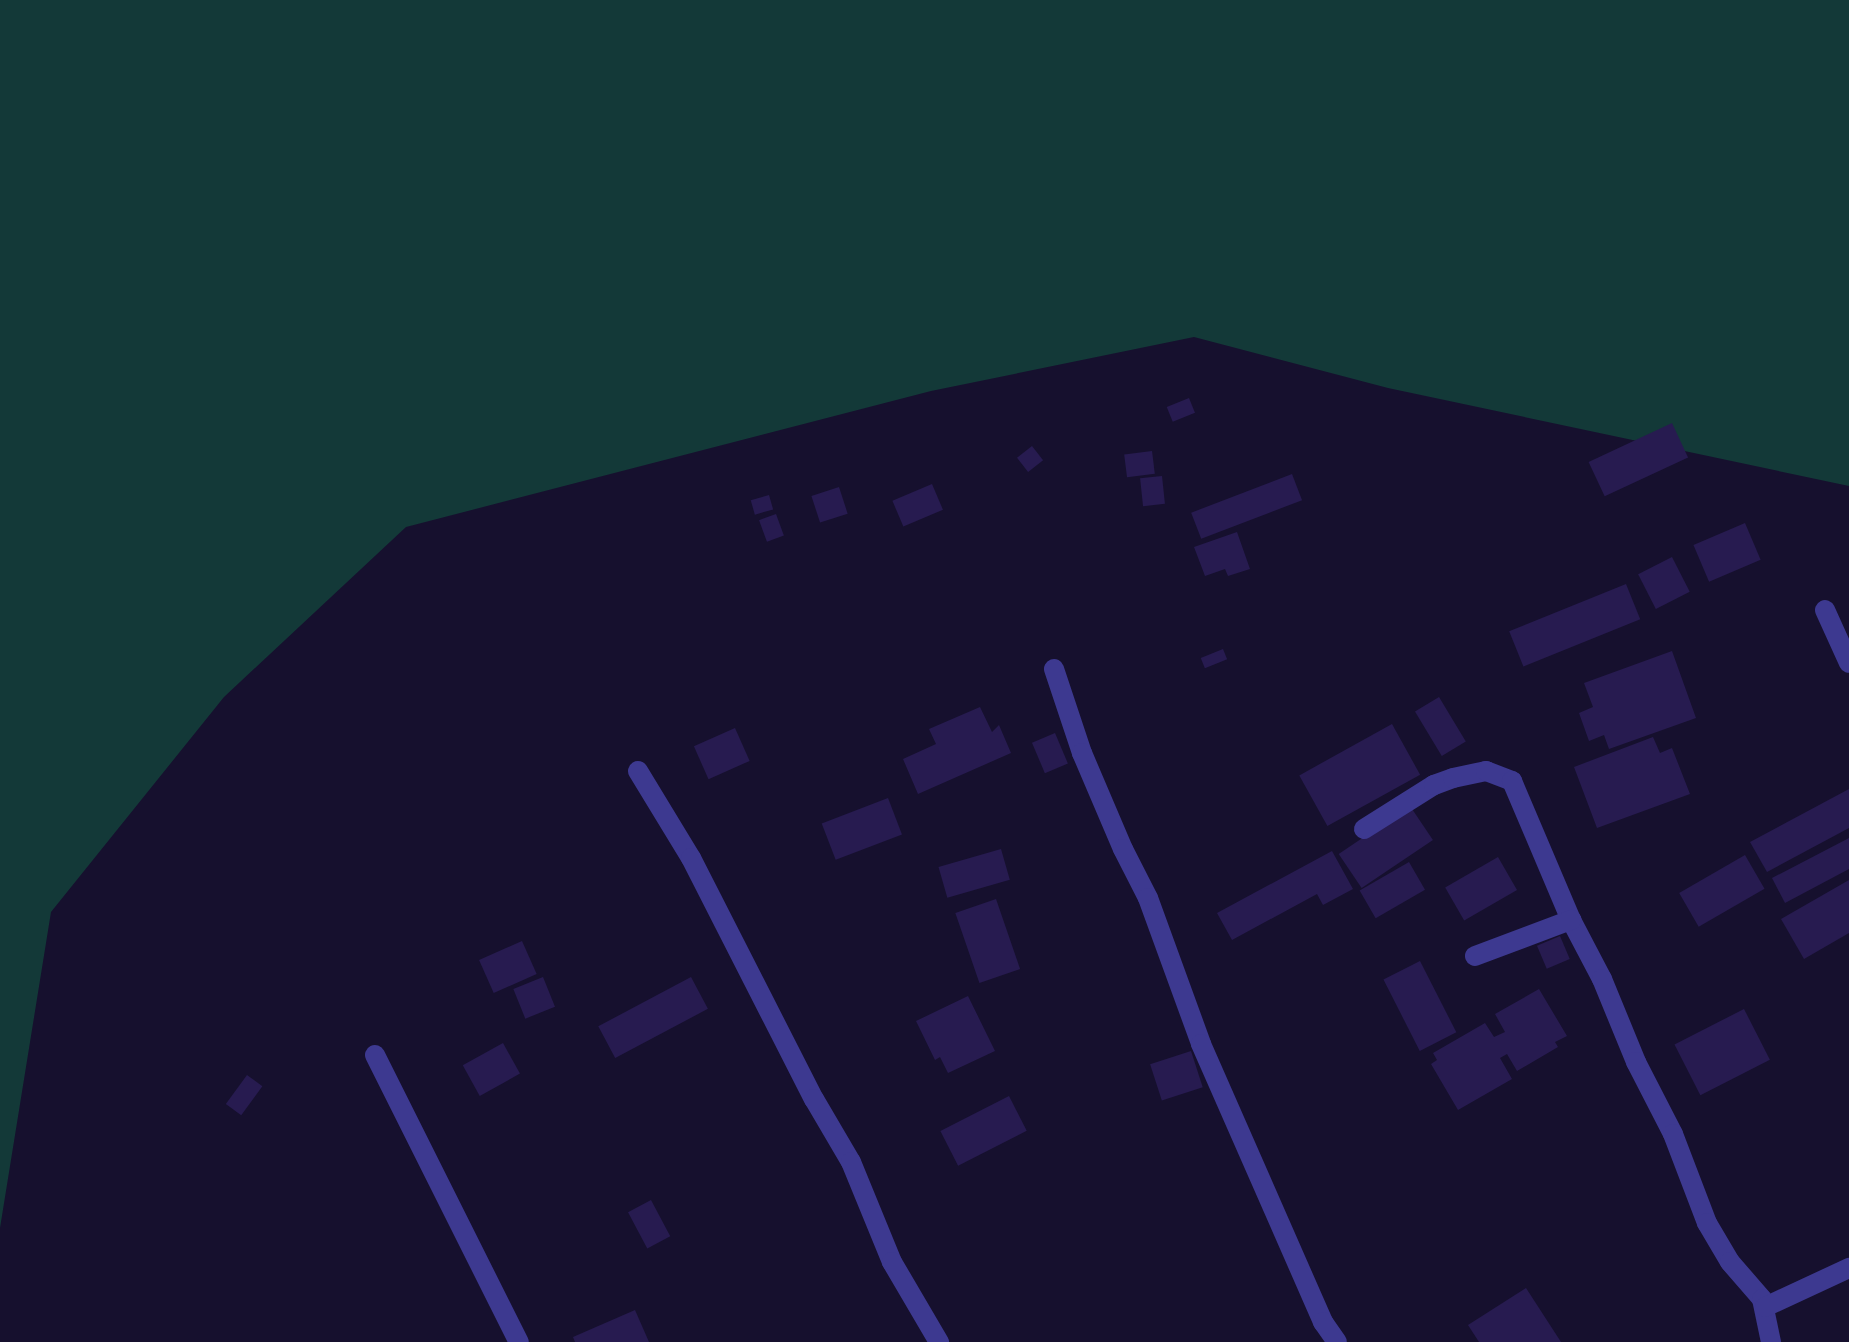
<!DOCTYPE html>
<html>
<head>
<meta charset="utf-8">
<style>
  body { margin:0 }
  #map { position:relative; width:1849px; height:1342px; overflow:hidden; background:#16102e; font-family:"DejaVu Sans",sans-serif }
  div>[style] { position:absolute }
  .green>* { inset:0; background:#133938 }
  .building>* { inset:0; background:#271b50; transform-origin:0 0 }
  .minor>* { height:20px; margin:-10px; padding:0 10px; transform-origin:10px; border-radius:10px; background:#3d3990 }
  span { translate:-50% -50%; white-space:nowrap; text-align:center; line-height:1.15; -webkit-text-stroke:6px #16102e; paint-order:stroke }
</style>
</head>
<body>
<div id="map">
  <div class="green">
    <div style="clip-path:polygon(0 0,1849px 0,1849px 486px,1388px 388px,1194px 337px,931px 391px,406px 527px,224px 697px,51px 912px,0 1228px)"></div>
  </div>
  <div class="building">
    <div style="left:1189px;top:398px;width:16px;height:24px;rotate:68deg"></div>
    <div style="left:1672px;top:423px;width:38px;height:92px;rotate:65deg"></div>
    <div style="left:1032px;top:446px;width:18px;height:19px;rotate:52deg"></div>
    <div style="left:1152px;top:451px;width:23px;height:28px;rotate:83deg"></div>
    <div style="left:1292px;top:474px;width:28px;height:108px;rotate:69deg"></div>
    <div style="left:1162px;top:476px;width:28px;height:22px;rotate:84deg"></div>
    <div style="left:932px;top:484px;width:28px;height:43px;rotate:67deg"></div>
    <div style="left:839px;top:487px;width:28px;height:29px;rotate:72deg"></div>
    <div style="left:769px;top:495px;width:15px;height:19px;rotate:74deg"></div>
    <div style="left:776px;top:514px;width:23px;height:18px;rotate:70deg"></div>
    <div style="left:1745px;top:523px;width:40px;height:56px;rotate:67deg"></div>
    <div style="clip-path:polygon(1237px 532px,1250px 569px,1228px 576px,1225px 569px,1205px 576px,1194px 547px)"></div>
    <div style="left:1672px;top:557px;width:39px;height:38px;rotate:63deg"></div>
    <div style="left:1626px;top:584px;width:38px;height:126px;rotate:68deg"></div>
    <div style="left:1223px;top:649px;width:11px;height:24px;rotate:68deg"></div>
    <div style="clip-path:polygon(1672px 651px,1696px 718px,1609px 749px,1604px 735px,1589px 741px,1579px 713px,1593px 707px,1584px 683px)"></div>
    <div style="left:1439px;top:697px;width:52px;height:28px;rotate:59deg"></div>
    <div style="clip-path:polygon(980px 707px,992px 732px,999px 725px,1011px 753px,918px 794px,903px 759px,936px 744px,929px 729px)"></div>
    <div style="left:1392px;top:724px;width:58px;height:106px;rotate:61deg"></div>
    <div style="left:735px;top:728px;width:36px;height:45px;rotate:66deg"></div>
    <div style="left:1055px;top:733px;width:33px;height:25px;rotate:67deg"></div>
    <div style="clip-path:polygon(1653px 737px,1660px 753px,1672px 748px,1690px 794px,1597px 828px,1574px 767px)"></div>
    <div style="clip-path:polygon(1849px 789px,1849px 828px,1767px 872px,1750px 842px)"></div>
    <div style="left:888px;top:798px;width:39px;height:71px;rotate:69deg"></div>
    <div style="left:1410px;top:806px;width:41px;height:86px;rotate:56deg"></div>
    <div style="clip-path:polygon(1849px 838px,1849px 869px,1785px 903px,1772px 878px)"></div>
    <div style="left:1001px;top:849px;width:32px;height:65px;rotate:74deg"></div>
    <div style="clip-path:polygon(1332px 851px,1353px 889px,1323px 905px,1317px 894px,1232px 940px,1217px 913px)"></div>
    <div style="left:1745px;top:855px;width:39px;height:76px;rotate:60deg"></div>
    <div style="left:1498px;top:857px;width:38px;height:61px;rotate:60deg"></div>
    <div style="left:1409px;top:862px;width:32px;height:57px;rotate:60deg"></div>
    <div style="clip-path:polygon(1849px 880px,1849px 933px,1804px 959px,1781px 919px)"></div>
    <div style="left:996px;top:899px;width:74px;height:43px;rotate:71deg"></div>
    <div style="left:1560px;top:936px;width:25px;height:25px;rotate:67deg"></div>
    <div style="left:522px;top:941px;width:36px;height:47px;rotate:66deg"></div>
    <div style="left:1420px;top:961px;width:80px;height:41px;rotate:63deg"></div>
    <div style="left:543px;top:977px;width:32px;height:32px;rotate:68deg"></div>
    <div style="left:691px;top:977px;width:36px;height:105px;rotate:62deg"></div>
    <div style="clip-path:polygon(1539px 989px,1567px 1036px,1555px 1042px,1558px 1047px,1517px 1071px,1507px 1054px,1500px 1058px,1512px 1079px,1458px 1110px,1431px 1064px,1437px 1060px,1433px 1053px,1485px 1023px,1494px 1037px,1505px 1032px,1495px 1014px)"></div>
    <div style="clip-path:polygon(968px 996px,995px 1051px,948px 1073px,940px 1057px,935px 1060px,916px 1021px)"></div>
    <div style="left:1744px;top:1009px;width:57px;height:78px;rotate:63deg"></div>
    <div style="left:503px;top:1043px;width:35px;height:46px;rotate:61deg"></div>
    <div style="left:1191px;top:1051px;width:38px;height:43px;rotate:72deg"></div>
    <div style="left:247px;top:1075px;width:19px;height:36px;rotate:36deg"></div>
    <div style="left:1009px;top:1096px;width:39px;height:77px;rotate:63deg"></div>
    <div style="left:651px;top:1200px;width:41px;height:26px;rotate:62deg"></div>
    <div style="clip-path:polygon(1526px 1288px,1561px 1342px,1479px 1342px,1468px 1325px)"></div>
    <div style="clip-path:polygon(635px 1310px,649px 1342px,575px 1342px,573px 1337px)"></div>
  </div>
  <div class="minor">
    <div style="left:1825px;top:610px;width:58px;rotate:65.6deg"></div>
    <div style="left:1054px;top:669px;width:89px;rotate:71.6deg"></div>
    <div style="left:1082px;top:753px;width:104px;rotate:66.9deg"></div>
    <div style="left:1123px;top:849px;width:55px;rotate:63deg"></div>
    <div style="left:1148px;top:898px;width:155px;rotate:70deg"></div>
    <div style="left:1201px;top:1044px;width:304px;rotate:66.3deg"></div>
    <div style="left:1323px;top:1322px;width:24px;rotate:55deg"></div>
    <div style="left:638px;top:771px;width:102px;rotate:58.7deg"></div>
    <div style="left:691px;top:858px;width:271px;rotate:63deg"></div>
    <div style="left:814px;top:1099px;width:73px;rotate:59.6deg"></div>
    <div style="left:851px;top:1162px;width:108px;rotate:67.7deg"></div>
    <div style="left:892px;top:1262px;width:93px;rotate:59.6deg"></div>
    <div style="left:1364px;top:829px;width:83px;rotate:-32.2deg"></div>
    <div style="left:1434px;top:785px;width:20px;rotate:-20deg"></div>
    <div style="left:1453px;top:778px;width:34px;rotate:-12deg"></div>
    <div style="left:1486px;top:771px;width:28px;rotate:21deg"></div>
    <div style="left:1512px;top:781px;width:151px;rotate:67deg"></div>
    <div style="left:1571px;top:920px;width:67px;rotate:62.3deg"></div>
    <div style="left:1602px;top:979px;width:90px;rotate:67.7deg"></div>
    <div style="left:1636px;top:1062px;width:81px;rotate:62.8deg"></div>
    <div style="left:1673px;top:1134px;width:95px;rotate:69.1deg"></div>
    <div style="left:1707px;top:1223px;width:45px;rotate:59.5deg"></div>
    <div style="left:1730px;top:1262px;width:49px;rotate:49.1deg"></div>
    <div style="left:1762px;top:1299px;width:44px;rotate:78.2deg"></div>
    <div style="left:1475px;top:956px;width:103px;rotate:-20.6deg"></div>
    <div style="left:375px;top:1055px;width:321px;rotate:63.4deg"></div>
    <div style="left:1765px;top:1307px;width:93px;rotate:-24.9deg"></div>
  </div>
</div>
</body>
</html>
